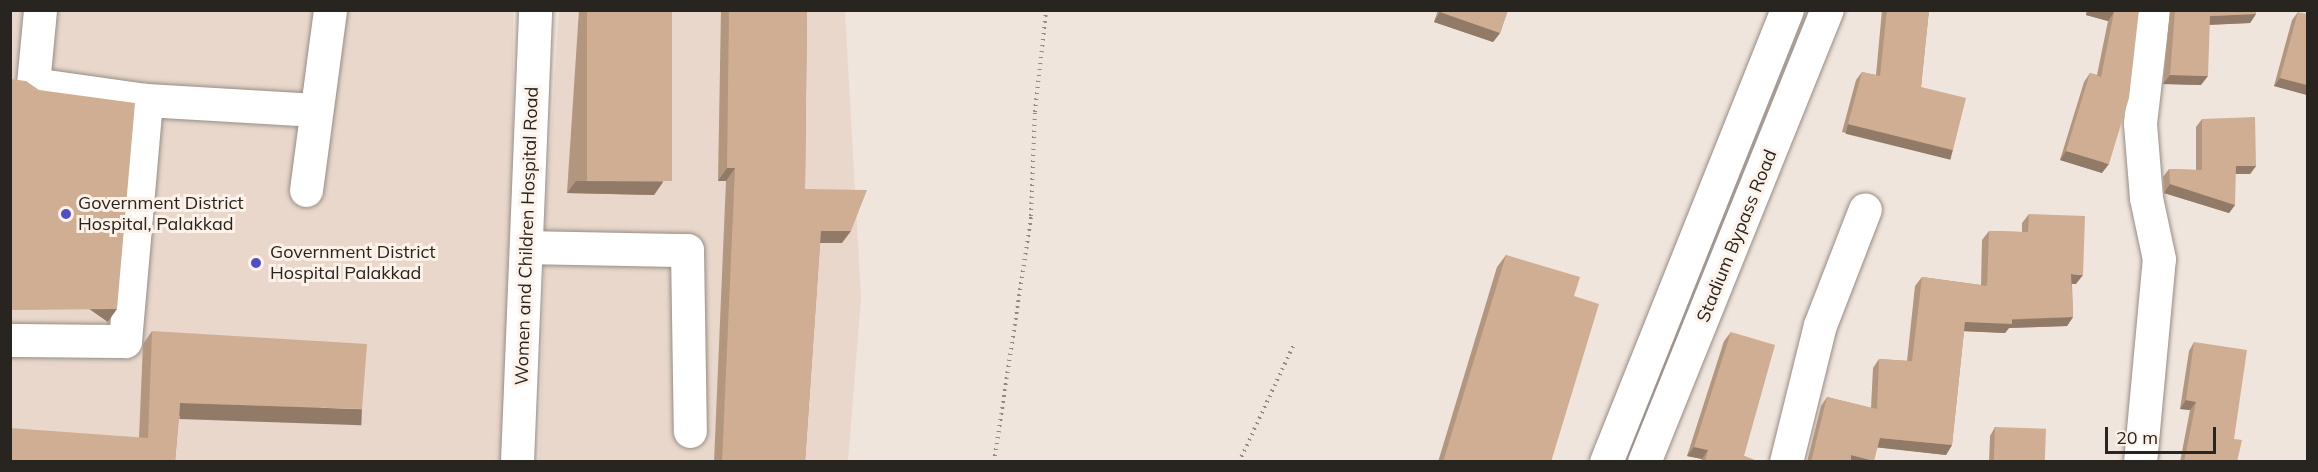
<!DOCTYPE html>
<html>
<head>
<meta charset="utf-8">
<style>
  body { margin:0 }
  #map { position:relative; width:2318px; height:472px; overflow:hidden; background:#f0e5dc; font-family:Mulish,sans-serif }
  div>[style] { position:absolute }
  .built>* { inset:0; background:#e8d7ca; transform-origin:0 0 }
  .path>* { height:4px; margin-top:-2px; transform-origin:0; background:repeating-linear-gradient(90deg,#918982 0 1.5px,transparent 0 6px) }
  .roads { filter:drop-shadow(0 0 2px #978d85) drop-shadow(0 0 2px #978d85) }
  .minor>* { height:33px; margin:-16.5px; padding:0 16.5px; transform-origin:16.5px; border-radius:16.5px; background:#fff }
  .wall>* { inset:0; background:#b2967e }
  .shaded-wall>* { inset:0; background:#917a67; transform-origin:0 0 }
  .building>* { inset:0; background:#cfae93; transform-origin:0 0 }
  .dots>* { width:16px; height:16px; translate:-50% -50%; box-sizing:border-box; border:3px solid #fdf2e9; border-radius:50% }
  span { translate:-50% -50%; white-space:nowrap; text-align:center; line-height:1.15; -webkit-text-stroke:6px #fdf2e9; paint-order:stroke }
  .poi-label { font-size:18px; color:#282420 }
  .left { translate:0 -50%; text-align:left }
  .street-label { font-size:18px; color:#282420 }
  .frame { position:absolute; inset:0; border:12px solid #282420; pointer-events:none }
  .scale { position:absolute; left:2105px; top:427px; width:111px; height:27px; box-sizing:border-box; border:3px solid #282420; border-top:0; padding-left:8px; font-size:18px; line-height:21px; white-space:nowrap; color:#282420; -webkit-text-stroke:4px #fdf2e9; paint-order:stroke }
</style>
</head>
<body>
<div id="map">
  <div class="built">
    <div style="left:10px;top:11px;width:503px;height:450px"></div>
    <div style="clip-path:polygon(559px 11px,845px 11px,861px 298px,848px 461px,539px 462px,546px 208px)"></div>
  </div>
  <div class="path">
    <div style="left:994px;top:462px;width:249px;rotate:-81.4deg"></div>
    <div style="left:1031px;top:216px;width:104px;rotate:-87.8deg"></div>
    <div style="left:1035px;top:112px;width:103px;rotate:-83.8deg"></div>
    <div style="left:1239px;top:462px;width:128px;rotate:-65deg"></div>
  </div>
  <div class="roads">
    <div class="minor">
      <div style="left:40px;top:10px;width:74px;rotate:95.4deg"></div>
      <div style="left:33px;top:84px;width:114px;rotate:8.1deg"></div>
      <div style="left:306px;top:190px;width:182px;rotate:-82.4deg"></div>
      <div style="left:526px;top:247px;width:161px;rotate:1.1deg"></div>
      <div style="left:687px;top:250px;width:181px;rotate:89.1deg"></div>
      <div style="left:10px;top:340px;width:115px;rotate:0.5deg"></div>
      <div style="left:125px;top:341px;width:242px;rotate:-85deg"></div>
      <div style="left:146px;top:100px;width:170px;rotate:3.4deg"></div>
      <div style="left:517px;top:462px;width:452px;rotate:-87.7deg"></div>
      <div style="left:1606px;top:462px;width:487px;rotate:-68.2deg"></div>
      <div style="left:1644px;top:462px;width:488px;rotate:-68deg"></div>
      <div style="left:1786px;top:462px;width:141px;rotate:-76.1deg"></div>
      <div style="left:1820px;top:325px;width:124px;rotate:-68.8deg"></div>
      <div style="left:2140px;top:462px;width:204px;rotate:-84.7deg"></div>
      <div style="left:2159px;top:259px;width:62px;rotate:-102deg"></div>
      <div style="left:2146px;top:198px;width:75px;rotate:-94.6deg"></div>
      <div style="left:2140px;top:123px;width:114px;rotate:-83.4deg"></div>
    </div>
  </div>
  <div class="wall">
    <div style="clip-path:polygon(579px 10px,672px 10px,663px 182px,654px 195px,567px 193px)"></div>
    <div style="clip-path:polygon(721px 10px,807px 10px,805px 189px,842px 243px,820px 243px,805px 462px,714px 462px,726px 181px,718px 181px)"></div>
    <div style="clip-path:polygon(1438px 10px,1508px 10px,1500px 33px,1493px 42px,1434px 22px)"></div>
    <div style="clip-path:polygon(1882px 10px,1929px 10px,1921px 87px,1953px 150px,1947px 158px,1842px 132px,1856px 80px,1862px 72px,1876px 75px)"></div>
    <div style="clip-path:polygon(2086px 10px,2139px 10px,2102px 173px,2060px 160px,2084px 82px,2090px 73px,2097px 75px,2108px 21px,2086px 15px)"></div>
    <div style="clip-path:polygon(2170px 10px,2256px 10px,2256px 14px,2250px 23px,2209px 25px,2201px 85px,2163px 84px)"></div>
    <div style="clip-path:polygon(2298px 12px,2307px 95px,2274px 86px,2292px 20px)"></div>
    <div style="clip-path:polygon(2202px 119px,2256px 166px,2250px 174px,2235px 174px,2235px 205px,2229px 213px,2164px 193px,2163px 177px,2169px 169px,2196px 170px,2196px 127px)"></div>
    <div style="clip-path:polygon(2029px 214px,2076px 284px,2072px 284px,2073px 317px,2067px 326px,2009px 328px,2005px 333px,1964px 331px,1952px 445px,1946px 455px,1877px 447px,1873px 462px,1807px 462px,1821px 406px,1827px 397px,1871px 408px,1873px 368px,1879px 359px,1907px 361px,1915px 286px,1922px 277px,1981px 285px,1982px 240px,1989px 231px,2022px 232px,2022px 223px)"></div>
    <div style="clip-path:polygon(1506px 255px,1574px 296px,1551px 462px,1438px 462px,1497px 267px)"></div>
    <div style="clip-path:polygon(152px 331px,353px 422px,179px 416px,175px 462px,139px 438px,143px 344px)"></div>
    <div style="clip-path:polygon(1731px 332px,1744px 456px,1760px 462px,1701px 462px,1702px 459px,1687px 456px,1724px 341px)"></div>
    <div style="clip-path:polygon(2194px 342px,2234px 439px,2237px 462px,2180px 462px,2190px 410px,2180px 409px,2189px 351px)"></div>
    <div style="clip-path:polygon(1995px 427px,2045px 462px,1989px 462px,1990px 436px)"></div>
  </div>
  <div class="shaded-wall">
    <div style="clip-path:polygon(2089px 10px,2108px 10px,2114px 12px,2108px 21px,2086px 15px)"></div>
    <div style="clip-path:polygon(1440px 12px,1500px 33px,1493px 42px,1434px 22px)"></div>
    <div style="clip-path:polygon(2256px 14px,2250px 23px,2203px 25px,2210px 16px)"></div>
    <div style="clip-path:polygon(2170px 75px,2208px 76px,2201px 85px,2163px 84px)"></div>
    <div style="clip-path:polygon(2280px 78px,2307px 85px,2307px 95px,2274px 86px)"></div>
    <div style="left:1848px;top:124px;width:108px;height:10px;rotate:14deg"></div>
    <div style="clip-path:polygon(2066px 151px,2109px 164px,2102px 173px,2060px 160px)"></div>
    <div style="clip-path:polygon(2236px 166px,2256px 166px,2250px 174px,2230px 174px)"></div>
    <div style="clip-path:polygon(727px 168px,735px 168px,726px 181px,718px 181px)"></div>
    <div style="clip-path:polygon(576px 181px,663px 182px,654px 195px,567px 193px)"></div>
    <div style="clip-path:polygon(2170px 184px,2235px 205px,2229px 213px,2164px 193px)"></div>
    <div style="clip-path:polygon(821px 231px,851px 231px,842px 243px,812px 243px)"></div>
    <div style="clip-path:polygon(2071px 274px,2083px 275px,2076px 284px,2065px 283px)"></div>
    <div style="left:117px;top:309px;width:16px;height:107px;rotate:125deg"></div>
    <div style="clip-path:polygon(2073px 317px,2067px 326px,2009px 328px,2005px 333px,1959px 331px,1965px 322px)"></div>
    <div style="clip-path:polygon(2186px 400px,2196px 402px,2190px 410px,2180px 409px)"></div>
    <div style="left:180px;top:403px;width:182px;height:16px;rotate:2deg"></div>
    <div style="clip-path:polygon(1880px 438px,1952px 445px,1946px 455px,1873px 447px)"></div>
    <div style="clip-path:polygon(1694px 447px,1708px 450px,1702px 459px,1687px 456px)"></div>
    <div style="clip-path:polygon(1851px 455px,1874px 461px,1873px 462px,1847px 462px)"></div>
  </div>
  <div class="building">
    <div style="left:587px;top:10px;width:85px;height:171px"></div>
    <div style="clip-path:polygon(729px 10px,807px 10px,805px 189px,867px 190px,851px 231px,821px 231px,805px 462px,722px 462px,735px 168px,727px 168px)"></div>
    <div style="clip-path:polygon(1441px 10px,1508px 10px,1500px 33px,1440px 12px)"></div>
    <div style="clip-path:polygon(1887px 10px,1929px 10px,1921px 87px,1966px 98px,1953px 150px,1848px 124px,1862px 72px,1880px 76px)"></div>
    <div style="clip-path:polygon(2108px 10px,2139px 10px,2129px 98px,2109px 164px,2066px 151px,2090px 73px,2101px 77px,2114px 12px)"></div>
    <div style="clip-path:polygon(2175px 10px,2256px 10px,2256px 14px,2210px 16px,2208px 76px,2170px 75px)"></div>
    <div style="clip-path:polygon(2298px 12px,2307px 14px,2307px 85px,2280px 78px)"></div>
    <div style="clip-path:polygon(10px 79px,26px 81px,39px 90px,135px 103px,117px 309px,10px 310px)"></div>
    <div style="clip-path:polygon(2255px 117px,2256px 166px,2236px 166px,2235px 205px,2170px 184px,2169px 169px,2202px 170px,2202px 119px)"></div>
    <div style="clip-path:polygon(2029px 214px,2085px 216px,2083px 275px,2071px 274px,2073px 317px,2012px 319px,2012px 324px,1965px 322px,1952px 445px,1880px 438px,1874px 461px,1851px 455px,1851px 462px,1811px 462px,1827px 397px,1877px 409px,1879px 359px,1912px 361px,1922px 277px,1987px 286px,1989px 231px,2028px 232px)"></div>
    <div style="clip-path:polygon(1506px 255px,1580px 277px,1574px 296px,1599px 304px,1551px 462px,1443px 462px)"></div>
    <div style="clip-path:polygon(152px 331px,367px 344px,362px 409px,180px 403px,175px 462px,10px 462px,10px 428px,148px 438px)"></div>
    <div style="clip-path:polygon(1731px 332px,1775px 345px,1744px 456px,1760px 462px,1705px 462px,1708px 450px,1694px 447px)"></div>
    <div style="clip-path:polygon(2194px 342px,2247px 350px,2234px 439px,2242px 440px,2237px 462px,2184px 462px,2196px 402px,2186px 400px)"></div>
    <div style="left:1995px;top:427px;width:51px;height:35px;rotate:2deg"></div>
  </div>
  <div class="dots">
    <div style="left:66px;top:214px;background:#4f4ec4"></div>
    <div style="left:256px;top:263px;background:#4f4ec4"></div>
  </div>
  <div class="poi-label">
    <span class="left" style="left:78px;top:214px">Government District<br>Hospital, Palakkad</span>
    <span class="left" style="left:270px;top:263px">Government District<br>Hospital Palakkad</span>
  </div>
  <div class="street-label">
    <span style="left:527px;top:236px;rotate:-88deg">Women and Children Hospital Road</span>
    <span style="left:1737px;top:236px;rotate:-68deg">Stadium Bypass Road</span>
  </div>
  <div class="frame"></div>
  <div class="scale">20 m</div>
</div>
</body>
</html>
